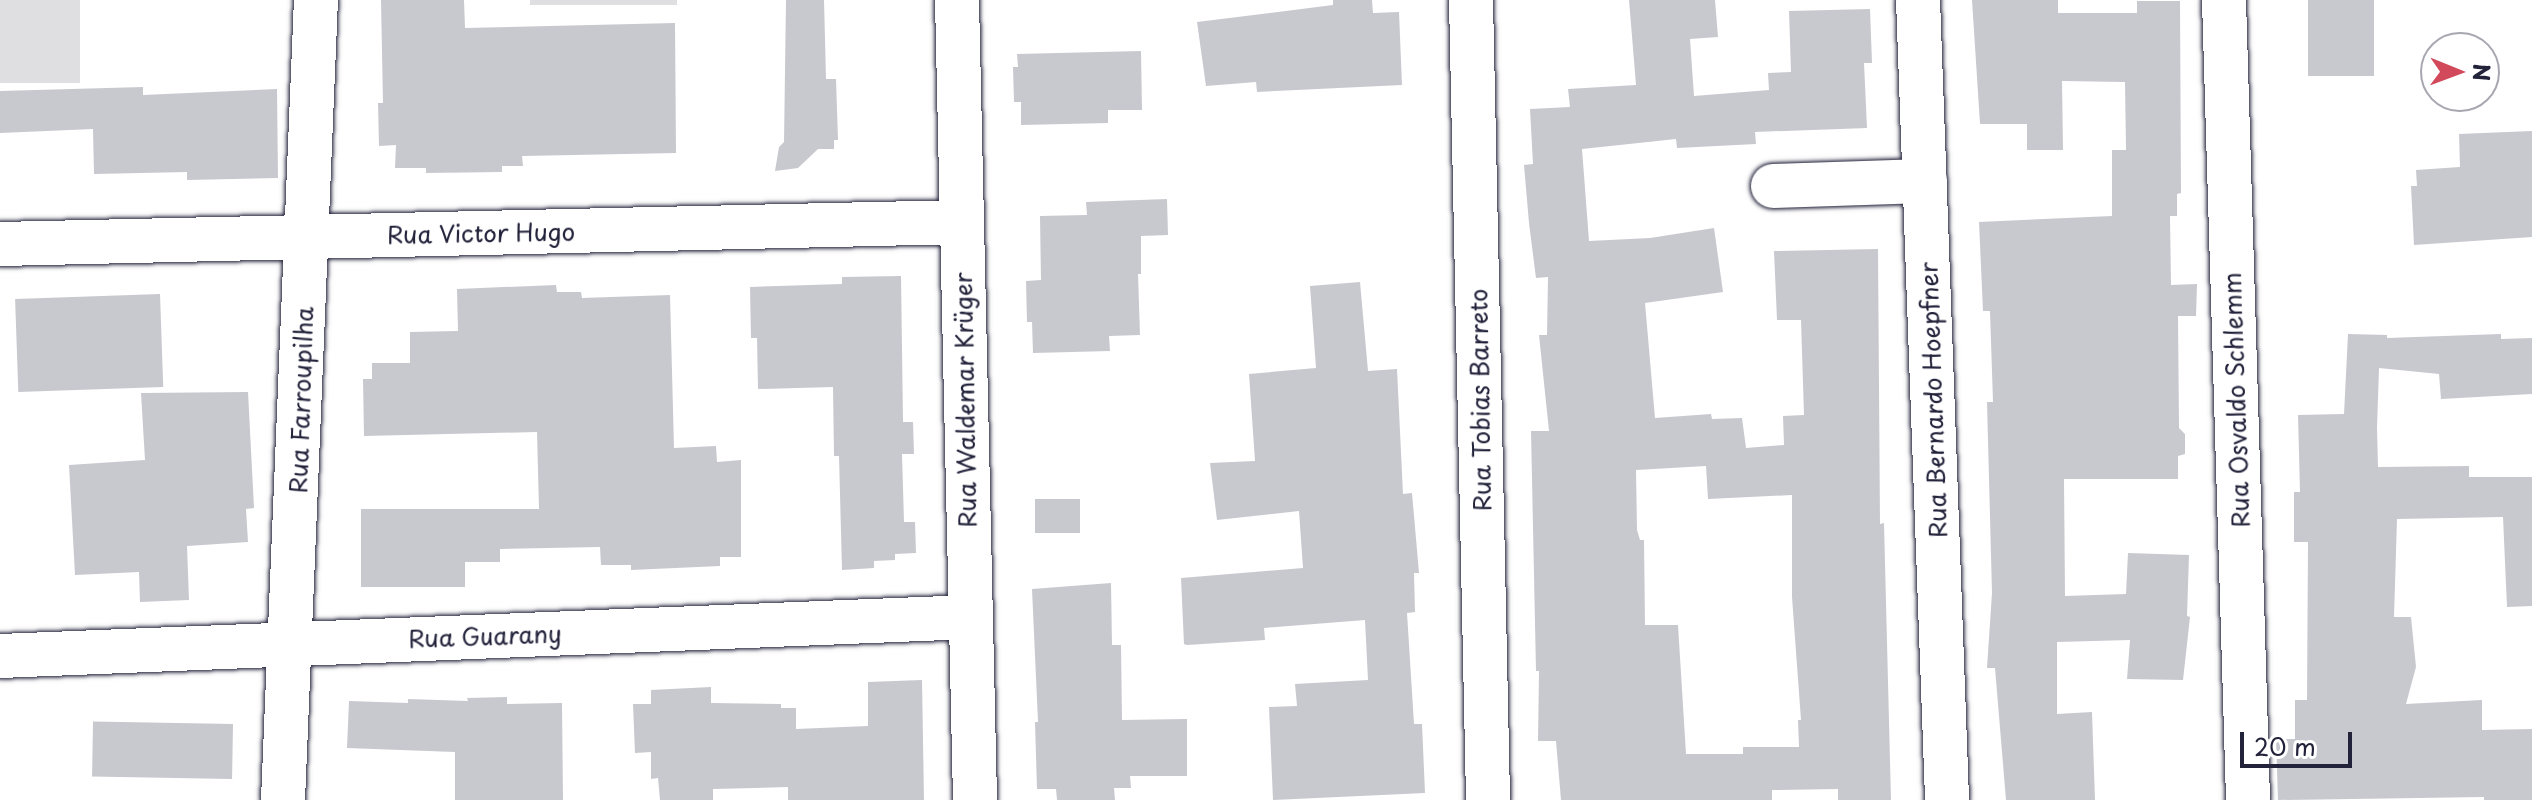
<!DOCTYPE html>
<html>
<head>
<meta charset="utf-8">
<style>
  body { margin:0 }
  #map { position:relative; width:2532px; height:800px; overflow:hidden; background:#fff; font-family:"Playpen Sans",sans-serif }
  div>[style] { position:absolute }
  .green>* { inset:0; background:#dfdfe2; transform-origin:0 0 }
  .building>* { inset:0; background:#c8c8cf; transform-origin:0 0 }
  .roads { filter:drop-shadow(0 0 2px #22223b) drop-shadow(0 0 2px #22223b) }
  .minor>* { height:44px; margin:-22px; padding:0 22px; transform-origin:22px; border-radius:22px; background:#fff }
  span { translate:-50% -50%; white-space:nowrap; text-align:center; line-height:1.15; -webkit-text-stroke:6px #fff; paint-order:stroke }
  .street-label { font-size:24px; color:#22223b }
  .north { position:absolute; left:2420px; top:32px; width:80px; height:80px; box-sizing:border-box; background:#fff; border:2px solid #a7a7b1; border-radius:50%; rotate:91deg; font-size:22px; font-weight:700; line-height:32px; text-align:center; color:#22223b }
  .north::after { content:''; display:block; margin:auto; width:28px; height:36px; background:#d1495b; clip-path:polygon(50% 0,100% 100%,50% 72%,0 100%) }
  .scale { position:absolute; left:2240px; top:732px; width:112px; height:36px; box-sizing:border-box; border:4px solid #22223b; border-top:0; padding-left:10px; font-size:24px; line-height:28px; white-space:nowrap; color:#22223b; -webkit-text-stroke:6px #fff; paint-order:stroke }
</style>
</head>
<body>
<div id="map">
  <div class="green">
    <div style="left:0;top:0;width:80px;height:83px"></div>
    <div style="left:530px;top:0;width:147px;height:5px"></div>
  </div>
  <div class="building">
    <div style="clip-path:polygon(381px 0,464px 0,465px 28px,675px 23px,676px 153px,522px 156px,523px 166px,502px 166px,502px 172px,426px 173px,426px 168px,395px 168px,396px 145px,379px 146px,378px 103px,383px 103px)"></div>
    <div style="clip-path:polygon(786px 0,824px 0,826px 79px,836px 79px,838px 140px,834px 140px,834px 149px,818px 149px,798px 168px,775px 171px,779px 147px,784px 142px)"></div>
    <div style="clip-path:polygon(1333px 0,1372px 0,1373px 13px,1399px 12px,1402px 85px,1257px 92px,1256px 82px,1206px 86px,1197px 22px,1333px 5px)"></div>
    <div style="clip-path:polygon(evenodd,1629px 0,1715px 0,1718px 37px,1690px 39px,1694px 96px,1769px 90px,1768px 73px,1791px 72px,1789px 11px,1870px 9px,1872px 63px,1864px 63px,1867px 128px,1755px 132px,1756px 144px,1677px 148px,1676px 139px,1582px 149px,1589px 241px,1650px 238px,1714px 228px,1723px 292px,1645px 303px,1655px 418px,1711px 414px,1712px 419px,1742px 418px,1746px 448px,1784px 445px,1783px 416px,1804px 415px,1801px 320px,1777px 320px,1774px 251px,1878px 249px,1880px 524px,1884px 523px,1891px 800px,1838px 800px,1838px 789px,1772px 790px,1772px 800px,1561px 800px,1556px 741px,1538px 741px,1539px 671px,1536px 671px,1531px 431px,1549px 431px,1539px 335px,1547px 335px,1548px 277px,1536px 278px,1529px 223px,1524px 165px,1533px 164px,1530px 109px,1570px 107px,1568px 89px,1636px 85px,1629px 0,1706px 466px,1708px 499px,1792px 495px,1792px 597px,1801px 720px,1798px 720px,1799px 747px,1743px 747px,1743px 754px,1686px 754px,1678px 625px,1645px 625px,1644px 540px,1640px 540px,1637px 530px,1636px 470px,1706px 466px)"></div>
    <div style="clip-path:polygon(1972px 0,2058px 0,2058px 13px,2137px 13px,2137px 1px,2180px 1px,2181px 193px,2177px 194px,2177px 216px,2170px 216px,2171px 285px,2197px 284px,2196px 316px,2178px 316px,2179px 428px,2185px 434px,2185px 454px,2178px 456px,2178px 479px,2064px 479px,2065px 596px,2126px 594px,2128px 553px,2189px 555px,2187px 616px,2190px 617px,2183px 680px,2127px 679px,2130px 640px,2057px 642px,2057px 714px,2092px 712px,2095px 800px,2006px 800px,1995px 668px,1987px 668px,1992px 593px,1987px 402px,1993px 402px,1990px 311px,1983px 311px,1979px 222px,2112px 216px,2112px 150px,2126px 150px,2125px 82px,2062px 81px,2063px 150px,2027px 150px,2027px 124px,1980px 124px)"></div>
    <div style="left:2308px;top:0;width:66px;height:76px"></div>
    <div style="clip-path:polygon(1141px 51px,1142px 110px,1108px 110px,1108px 123px,1021px 125px,1021px 102px,1014px 102px,1013px 67px,1018px 67px,1017px 54px)"></div>
    <div style="clip-path:polygon(143px 87px,143px 95px,277px 89px,278px 178px,187px 180px,187px 172px,94px 174px,93px 129px,0 133px,0 91px)"></div>
    <div style="clip-path:polygon(2532px 131px,2532px 237px,2414px 245px,2411px 186px,2417px 186px,2416px 170px,2460px 167px,2459px 134px)"></div>
    <div style="clip-path:polygon(1167px 199px,1168px 235px,1141px 236px,1141px 274px,1138px 274px,1140px 335px,1109px 336px,1110px 351px,1033px 353px,1032px 322px,1027px 322px,1026px 281px,1041px 280px,1040px 216px,1087px 215px,1086px 202px)"></div>
    <div style="clip-path:polygon(901px 276px,903px 422px,913px 422px,914px 454px,902px 454px,904px 522px,915px 522px,916px 553px,895px 554px,895px 560px,874px 561px,874px 568px,842px 570px,839px 456px,834px 456px,833px 387px,758px 389px,757px 338px,751px 338px,750px 287px,842px 284px,842px 277px)"></div>
    <div style="clip-path:polygon(1360px 282px,1368px 371px,1397px 369px,1403px 494px,1412px 493px,1419px 573px,1414px 573px,1415px 612px,1407px 613px,1414px 724px,1422px 724px,1425px 793px,1273px 800px,1269px 707px,1297px 706px,1295px 684px,1368px 680px,1365px 620px,1264px 628px,1265px 640px,1187px 645px,1184px 644px,1181px 578px,1303px 568px,1299px 511px,1217px 520px,1210px 463px,1255px 461px,1249px 374px,1316px 368px,1310px 286px)"></div>
    <div style="clip-path:polygon(556px 285px,557px 292px,581px 292px,582px 298px,670px 295px,674px 448px,716px 446px,717px 462px,741px 460px,741px 557px,720px 557px,720px 566px,631px 570px,631px 565px,601px 565px,600px 547px,500px 549px,500px 562px,465px 562px,465px 587px,361px 587px,361px 509px,539px 509px,537px 432px,364px 436px,363px 379px,372px 379px,372px 363px,410px 363px,410px 332px,458px 331px,457px 289px)"></div>
    <div style="left:160px;top:294px;width:93px;height:145px;rotate:88deg"></div>
    <div style="clip-path:polygon(2348px 334px,2387px 335px,2387px 338px,2501px 334px,2501px 339px,2532px 338px,2532px 394px,2441px 399px,2439px 374px,2379px 368px,2377px 428px,2378px 467px,2469px 466px,2469px 477px,2532px 477px,2532px 606px,2507px 607px,2503px 517px,2397px 519px,2394px 617px,2411px 617px,2416px 667px,2406px 704px,2482px 700px,2482px 730px,2532px 729px,2532px 800px,2484px 800px,2484px 797px,2278px 800px,2276px 739px,2295px 739px,2295px 700px,2307px 700px,2308px 542px,2294px 542px,2294px 492px,2300px 492px,2298px 415px,2344px 414px)"></div>
    <div style="clip-path:polygon(248px 392px,254px 508px,246px 509px,248px 542px,187px 546px,189px 600px,140px 602px,139px 572px,75px 575px,69px 465px,145px 460px,141px 393px)"></div>
    <div style="left:1080px;top:499px;width:34px;height:45px;rotate:90deg"></div>
    <div style="clip-path:polygon(1111px 583px,1112px 645px,1121px 645px,1122px 720px,1187px 719px,1187px 776px,1130px 776px,1131px 788px,1114px 788px,1115px 800px,1057px 800px,1056px 789px,1037px 789px,1035px 722px,1038px 722px,1032px 589px)"></div>
    <div style="clip-path:polygon(922px 680px,924px 800px,788px 800px,788px 787px,713px 789px,713px 800px,660px 800px,658px 778px,651px 779px,651px 752px,635px 753px,633px 704px,651px 704px,651px 690px,711px 687px,711px 703px,781px 704px,781px 708px,796px 708px,796px 729px,868px 726px,868px 682px)"></div>
    <div style="clip-path:polygon(507px 697px,507px 704px,562px 703px,563px 800px,455px 800px,455px 752px,347px 748px,349px 701px,408px 703px,408px 699px,468px 701px,467px 698px)"></div>
    <div style="left:233px;top:724px;width:55px;height:140px;rotate:91deg"></div>
  </div>
  <div class="roads">
    <div class="minor">
      <div style="left:957px;top:0;width:800px;rotate:88.71deg"></div>
      <div style="left:1471px;top:0;width:800px;rotate:88.78deg"></div>
      <div style="left:1918px;top:0;width:801px;rotate:87.92deg"></div>
      <div style="left:2224px;top:0;width:800px;rotate:88.28deg"></div>
      <div style="left:1773px;top:186px;width:152px;rotate:-1.9deg"></div>
      <div style="left:0;top:244px;width:961px;rotate:-1.31deg"></div>
      <div style="left:0;top:656px;width:971px;rotate:-2.3deg"></div>
      <div style="left:283px;top:800px;width:801px;rotate:-87.64deg"></div>
    </div>
  </div>
  <div class="street-label">
    <span style="left:481px;top:233px;rotate:-1deg">Rua Victor Hugo</span>
    <span style="left:301px;top:400px;rotate:-88deg">Rua Farroupilha</span>
    <span style="left:965px;top:400px;rotate:-91deg">Rua Waldemar Krüger</span>
    <span style="left:1480px;top:400px;rotate:-91deg">Rua Tobias Barreto</span>
    <span style="left:1933px;top:400px;rotate:-92deg">Rua Bernardo Hoepfner</span>
    <span style="left:2236px;top:400px;rotate:-92deg">Rua Osvaldo Schlemm</span>
    <span style="left:485px;top:636px;rotate:-2deg">Rua Guarany</span>
  </div>
  <div class="north">N</div>
  <div class="scale">20 m</div>
</div>
</body>
</html>
